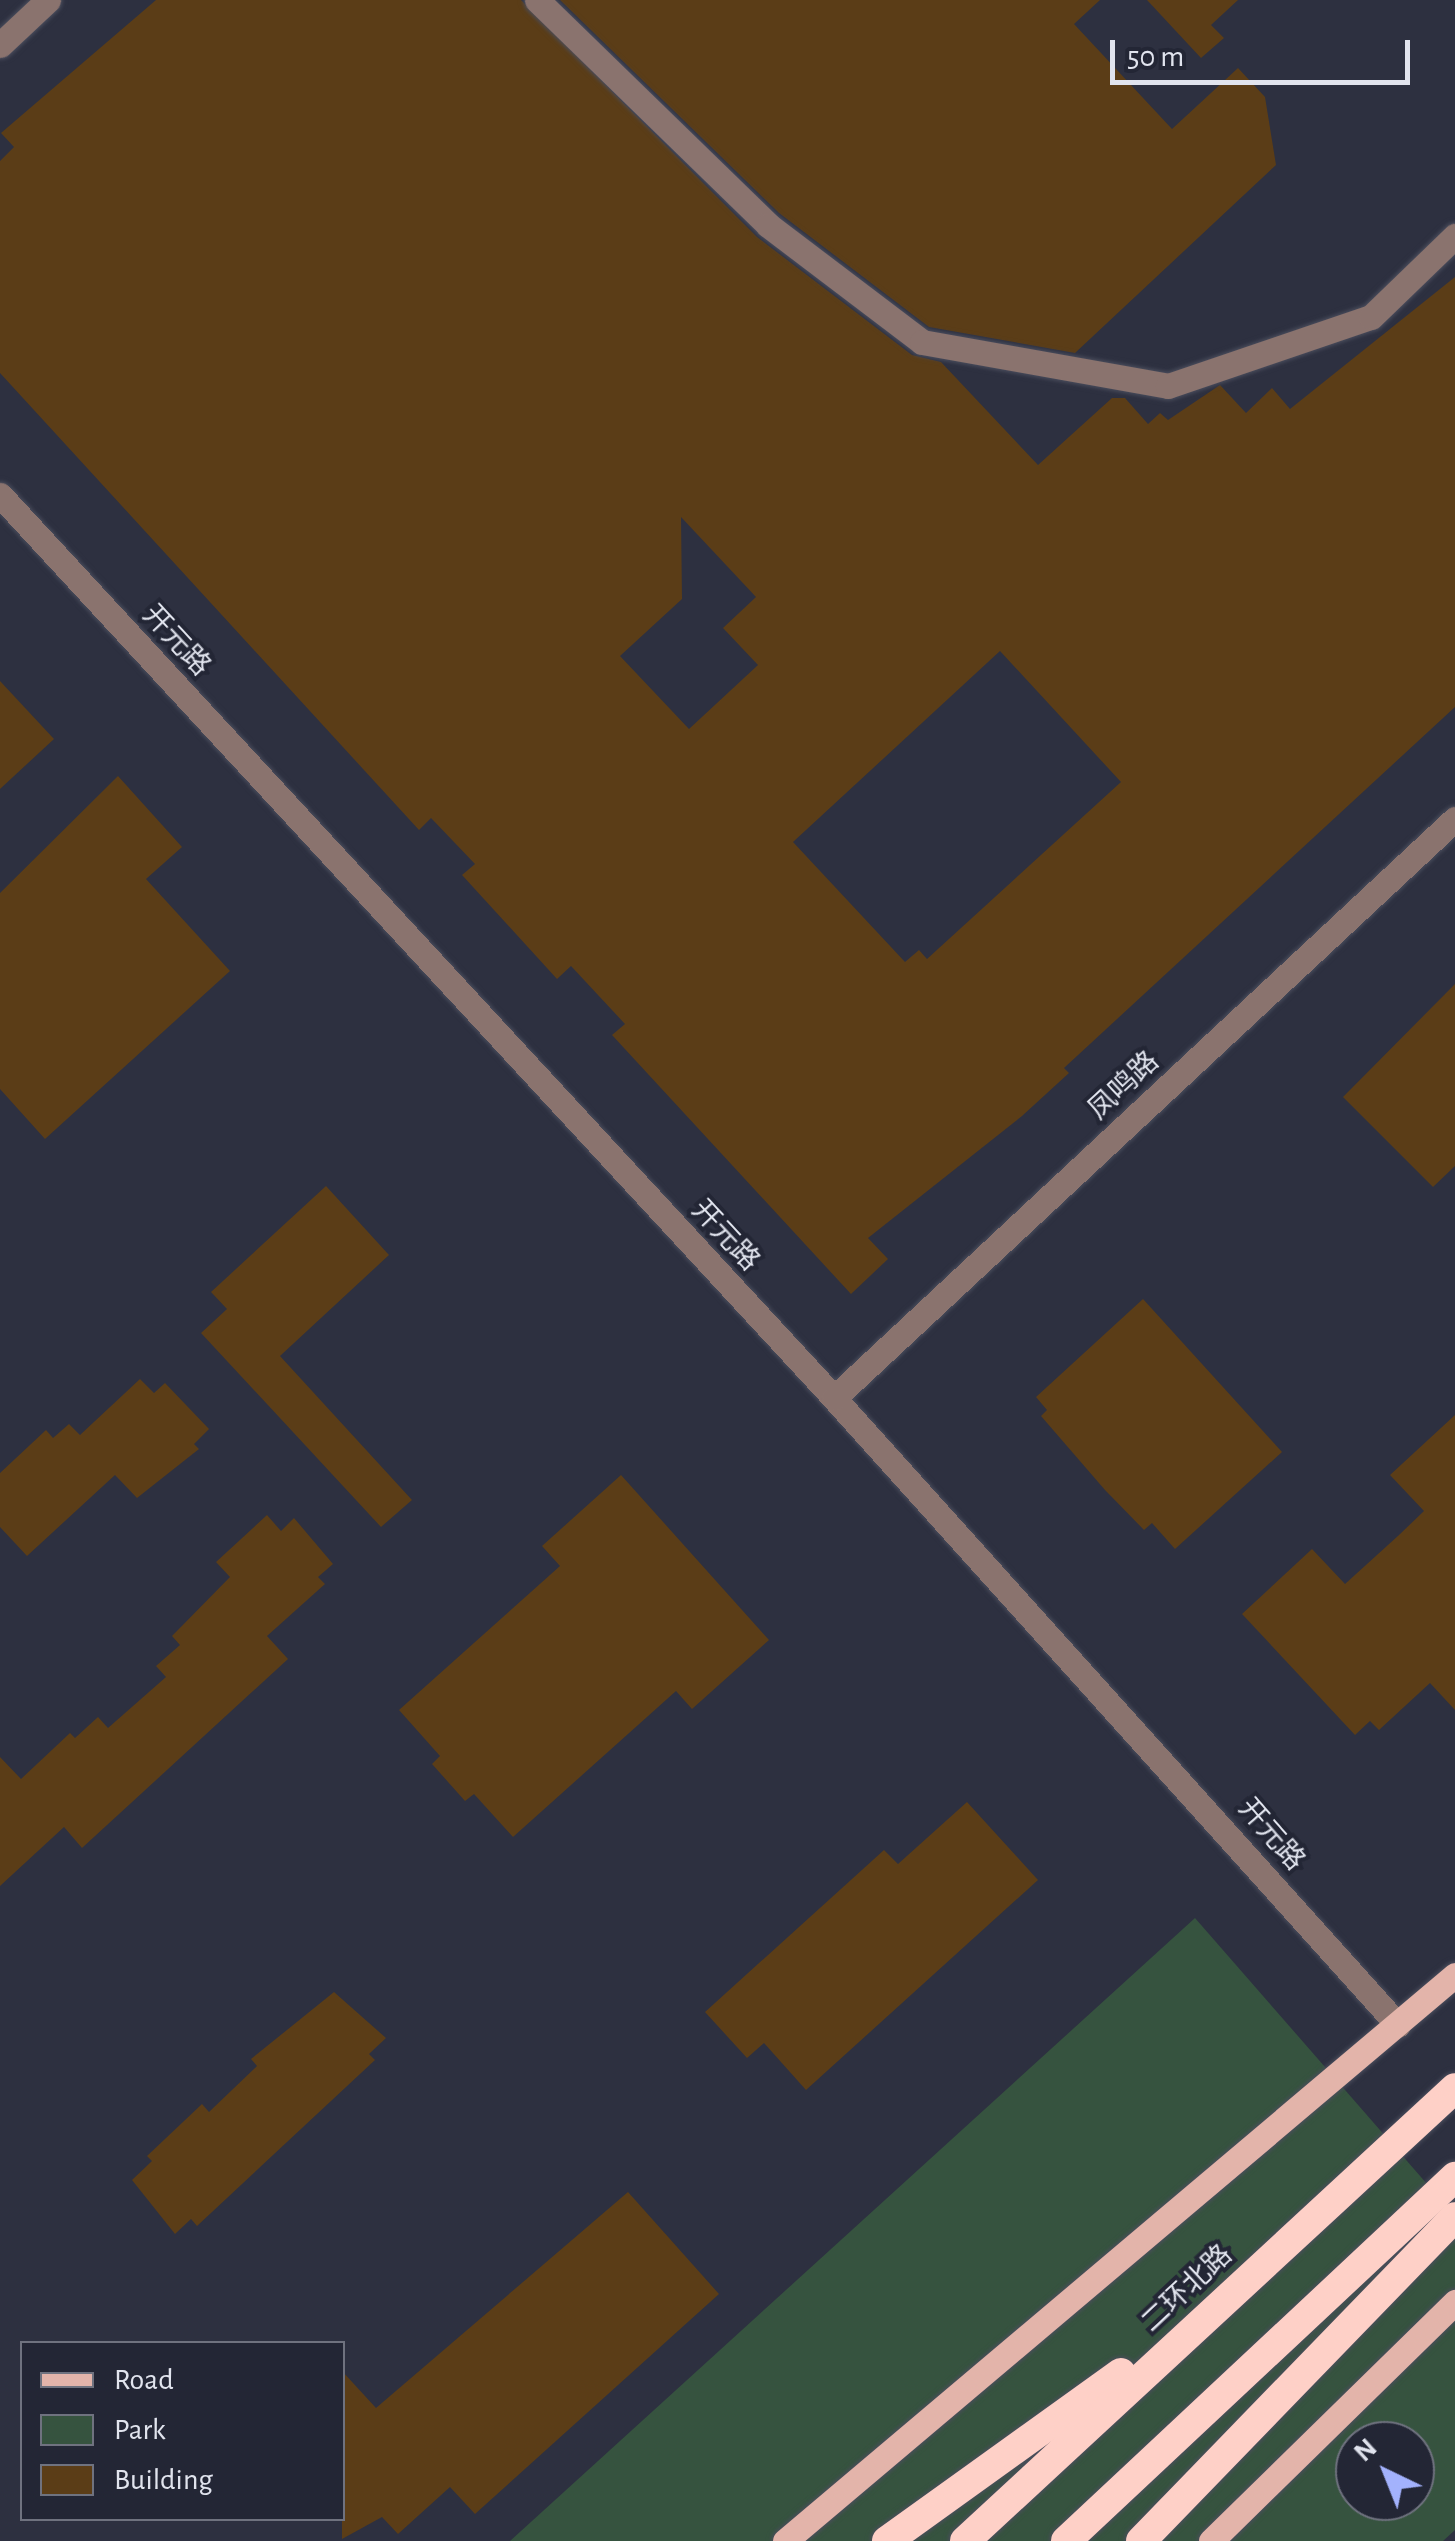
<!DOCTYPE html>
<html>
<head>
<meta charset="utf-8">
<style>
  body { margin:0 }
  #map { position:relative; width:1455px; height:2541px; overflow:hidden; background:#2d3040; font-family:"Alegreya Sans","Noto Sans SC",sans-serif }
  div>[style] { position:absolute }
  .green>* { inset:0; background:#36533f }
  .building>* { inset:0; background:#5b3d17 }
  .roads { filter:drop-shadow(0 0 2px #4a4d5c) drop-shadow(0 0 2px #4a4d5c) }
  .minor>* { height:25px; margin:-12.5px; padding:0 12.5px; transform-origin:12.5px; border-radius:12.5px; background:#8a736e }
  .major>* { height:25px; margin:-12.5px; padding:0 12.5px; transform-origin:12.5px; border-radius:12.5px; background:#e3b4aa }
  .highway>* { height:30px; margin:-15px; padding:0 15px; transform-origin:15px; border-radius:15px; background:#fed0c7 }
  span { translate:-50% -50%; white-space:nowrap; text-align:center; line-height:1.15; -webkit-text-stroke:8px #232635; paint-order:stroke }
  .street-label { font-size:28px; color:#e1e4ee }
  .legend { position:absolute; left:20px; top:2341px; width:325px; height:180px; box-sizing:border-box; background:#232635; border:2px solid #6f727f; margin:0; padding:12px 18px; list-style:none; font-size:30px; color:#e1e4ee }
  .legend li { display:flex; align-items:center; gap:20px; height:50px }
  .legend b { width:50px; border:2px solid #6f727f }
  .north { position:absolute; left:1335px; top:2421px; width:100px; height:100px; box-sizing:border-box; background:#232635; border:2px solid #6f727f; border-radius:50%; rotate:317deg; font-size:28px; font-weight:700; line-height:40px; text-align:center; color:#e1e4ee }
  .north::after { content:''; display:block; margin:auto; width:35px; height:45px; background:#a3b2fd; clip-path:polygon(50% 0,100% 100%,50% 72%,0 100%) }
  .scale { position:absolute; left:1110px; top:40px; width:300px; height:45px; box-sizing:border-box; border:5px solid #e1e4ee; border-top:0; padding-left:12px; font-size:30px; line-height:35px; white-space:nowrap; color:#e1e4ee; -webkit-text-stroke:8px #232635; paint-order:stroke }
</style>
</head>
<body>
<div id="map">
  <div class="green">
    <div style="clip-path:polygon(evenodd,1195px 1918px,1455px 2216px,1455px 2530px,1443px 2541px,510px 2541px,1195px 1918px,1355px 2441px,1415px 2441px,1415px 2501px,1355px 2501px,1355px 2441px)"></div>
  </div>
  <div class="building">
    <div style="clip-path:polygon(evenodd,156px 0,521px 0,757px 237px,912px 355px,941px 362px,1038px 465px,1112px 398px,1125px 398px,1148px 424px,1160px 413px,1168px 420px,1220px 385px,1246px 413px,1272px 388px,1290px 409px,1455px 277px,1455px 707px,1064px 1068px,1069px 1073px,1022px 1116px,868px 1238px,888px 1259px,851px 1294px,612px 1035px,625px 1024px,571px 966px,557px 979px,462px 875px,475px 864px,431px 818px,419px 830px,0 373px,0 161px,14px 147px,1px 133px,156px 0,681px 517px,756px 597px,723px 628px,758px 665px,689px 729px,620px 656px,682px 599px,681px 517px,156px 0,1000px 651px,1121px 782px,927px 959px,919px 950px,905px 962px,793px 842px,1000px 651px)"></div>
    <div style="clip-path:polygon(560px 0,1100px 0,1074px 24px,1172px 129px,1238px 68px,1265px 97px,1276px 165px,1075px 353px,929px 327px,779px 213px)"></div>
    <div style="clip-path:polygon(1147px 0,1238px 0,1211px 25px,1224px 38px,1201px 58px)"></div>
    <div style="clip-path:polygon(0 681px,54px 739px,0 789px)"></div>
    <div style="clip-path:polygon(118px 776px,182px 847px,146px 879px,230px 971px,45px 1139px,0 1089px,0 893px)"></div>
    <div style="clip-path:polygon(1455px 984px,1455px 1166px,1433px 1187px,1343px 1097px)"></div>
    <div style="clip-path:polygon(326px 1186px,389px 1255px,280px 1356px,412px 1500px,381px 1527px,201px 1333px,227px 1309px,211px 1292px)"></div>
    <div style="clip-path:polygon(1143px 1299px,1282px 1452px,1175px 1549px,1152px 1523px,1144px 1530px,1105px 1490px,1041px 1416px,1047px 1410px,1036px 1397px)"></div>
    <div style="clip-path:polygon(140px 1379px,154px 1393px,165px 1383px,209px 1429px,194px 1444px,199px 1449px,137px 1498px,115px 1475px,27px 1556px,0 1527px,0 1473px,46px 1430px,53px 1438px,69px 1424px,80px 1435px)"></div>
    <div style="clip-path:polygon(1455px 1415px,1455px 1710px,1430px 1683px,1379px 1730px,1370px 1721px,1355px 1735px,1242px 1614px,1312px 1549px,1345px 1584px,1399px 1535px,1424px 1511px,1390px 1475px)"></div>
    <div style="clip-path:polygon(621px 1475px,769px 1640px,692px 1709px,676px 1691px,513px 1837px,474px 1794px,465px 1801px,432px 1764px,440px 1756px,399px 1710px,560px 1566px,542px 1546px)"></div>
    <div style="clip-path:polygon(267px 1515px,281px 1531px,294px 1518px,333px 1564px,318px 1577px,325px 1584px,267px 1636px,288px 1659px,82px 1848px,64px 1827px,0 1886px,0 1757px,21px 1779px,70px 1733px,75px 1738px,98px 1717px,108px 1728px,166px 1677px,156px 1666px,180px 1645px,172px 1636px,230px 1577px,216px 1562px)"></div>
    <div style="clip-path:polygon(967px 1802px,1038px 1880px,806px 2090px,764px 2043px,747px 2058px,705px 2012px,884px 1850px,898px 1864px)"></div>
    <div style="clip-path:polygon(334px 1992px,386px 2038px,369px 2054px,375px 2060px,197px 2226px,191px 2219px,175px 2234px,132px 2180px,152px 2161px,147px 2156px,202px 2104px,209px 2112px,257px 2066px,251px 2059px)"></div>
    <div style="clip-path:polygon(628px 2192px,719px 2294px,475px 2514px,450px 2487px,398px 2534px,382px 2517px,342px 2539px,342px 2371px,376px 2408px)"></div>
  </div>
  <div class="roads">
    <div class="minor">
      <div style="left:537px;top:0;width:322px;rotate:44.2deg"></div>
      <div style="left:768px;top:225px;width:193px;rotate:37.2deg"></div>
      <div style="left:922px;top:342px;width:250px;rotate:10.1deg"></div>
      <div style="left:1168px;top:386px;width:214px;rotate:-18.8deg"></div>
      <div style="left:1371px;top:317px;width:117px;rotate:-44deg"></div>
      <div style="left:0;top:45px;width:66px;rotate:-43.2deg"></div>
      <div style="left:0;top:495px;width:1229px;rotate:47.27deg"></div>
      <div style="left:834px;top:1398px;width:843px;rotate:48.03deg"></div>
      <div style="left:834px;top:1398px;width:849px;rotate:-43deg"></div>
    </div>
    <div class="major">
      <div style="left:785px;top:2541px;width:877px;rotate:-40.19deg"></div>
      <div style="left:1211px;top:2541px;width:342px;rotate:-44.4deg"></div>
    </div>
    <div class="highway">
      <div style="left:887px;top:2541px;width:288px;rotate:-35.7deg"></div>
      <div style="left:965px;top:2541px;width:667px;rotate:-42.75deg"></div>
      <div style="left:1066px;top:2541px;width:533px;rotate:-43.1deg"></div>
      <div style="left:1141px;top:2541px;width:451px;rotate:-45.9deg"></div>
    </div>
  </div>
  <div class="street-label">
    <span style="left:176px;top:641px;rotate:47deg">开元路</span>
    <span style="left:1124px;top:1086px;rotate:-43deg">凤鸣路</span>
    <span style="left:725px;top:1236px;rotate:47deg">开元路</span>
    <span style="left:1271px;top:1835px;rotate:49deg">开元路</span>
    <span style="left:1187px;top:2289px;rotate:-43deg">二环北路</span>
  </div>
  <ul class="legend">
  <li><b style="height:12px;background:#e3b4aa"></b>Road</li>
  <li><b style="height:28px;background:#36533f"></b>Park</li>
  <li><b style="height:28px;background:#5b3d17"></b>Building</li>
  </ul>
  <div class="north">N</div>
  <div class="scale">50 m</div>
</div>
</body>
</html>
